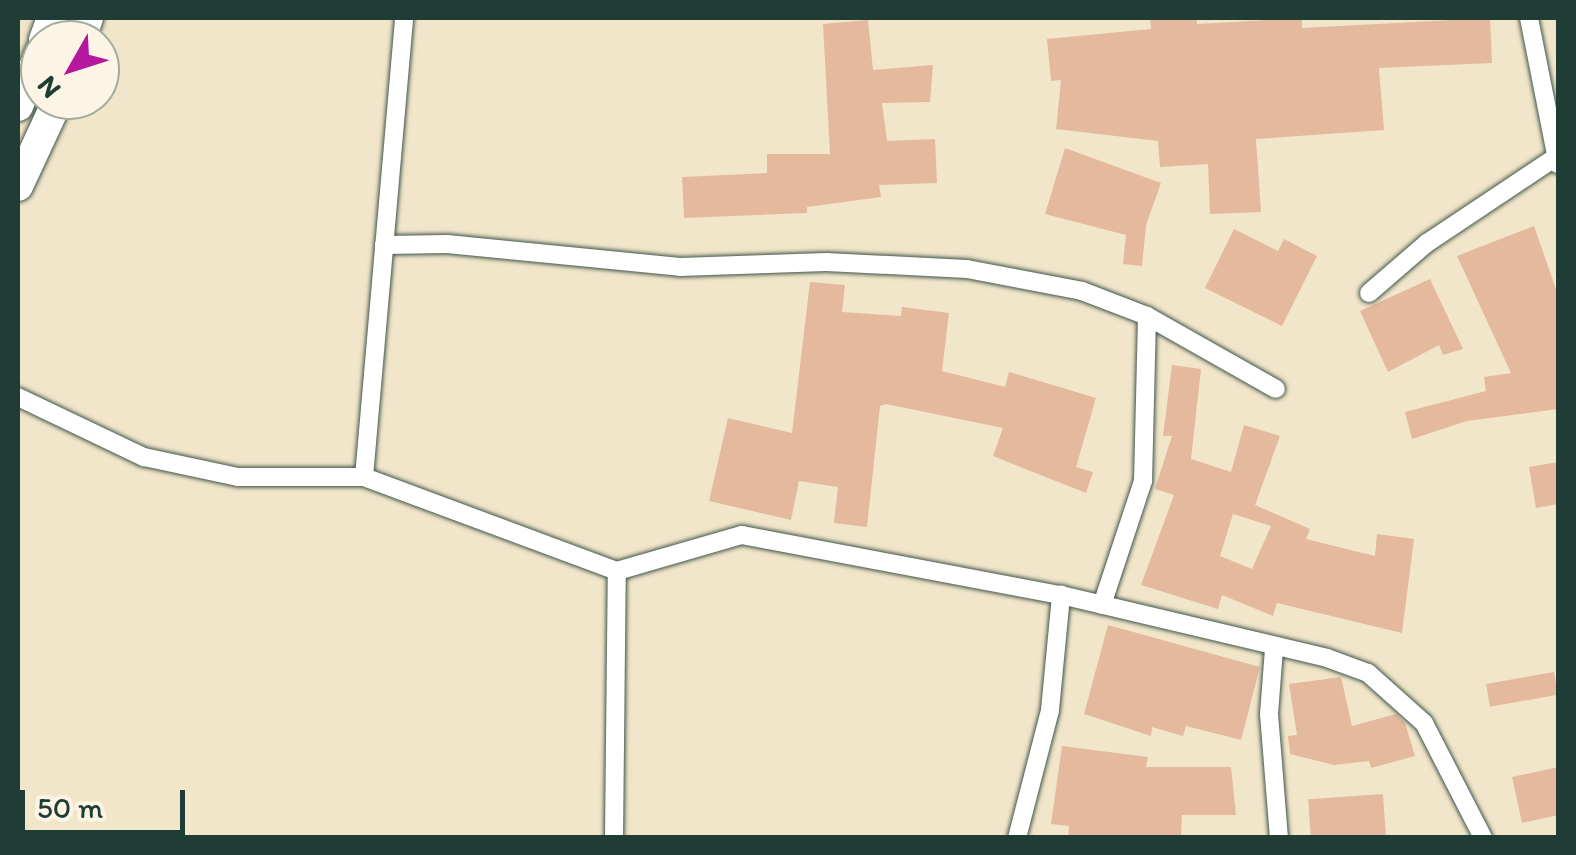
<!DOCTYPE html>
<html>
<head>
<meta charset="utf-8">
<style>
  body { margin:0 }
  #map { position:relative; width:1576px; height:855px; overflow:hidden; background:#f2e6ca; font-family:Itim,sans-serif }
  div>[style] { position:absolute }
  .building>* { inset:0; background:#e4b99e; transform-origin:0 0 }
  .roads { filter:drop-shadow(0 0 2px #3f564a) drop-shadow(0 0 2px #3f564a) }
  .minor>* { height:18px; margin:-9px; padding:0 9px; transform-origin:9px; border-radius:9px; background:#fff }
  .primary>* { height:30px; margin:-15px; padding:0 15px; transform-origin:15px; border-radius:15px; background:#fff }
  span { translate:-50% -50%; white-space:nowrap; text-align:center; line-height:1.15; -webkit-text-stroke:8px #fcf5e5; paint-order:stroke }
  .frame { position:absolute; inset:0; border:20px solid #1f3d34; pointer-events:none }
  .north { position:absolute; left:20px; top:20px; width:100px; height:100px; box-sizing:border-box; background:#fcf5e5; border:2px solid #a4ab9e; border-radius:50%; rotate:231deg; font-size:28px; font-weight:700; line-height:40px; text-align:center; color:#1f3d34 }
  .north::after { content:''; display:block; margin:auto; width:35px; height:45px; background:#b5179e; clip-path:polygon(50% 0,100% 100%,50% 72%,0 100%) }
  .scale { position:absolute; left:20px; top:790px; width:165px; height:45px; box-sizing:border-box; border:5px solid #1f3d34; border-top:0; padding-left:12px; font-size:30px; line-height:35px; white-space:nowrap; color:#1f3d34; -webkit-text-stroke:8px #fcf5e5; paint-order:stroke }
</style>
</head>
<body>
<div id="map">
  <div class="building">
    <div style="clip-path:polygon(1150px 18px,1197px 18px,1197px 24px,1302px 18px,1302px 28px,1490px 18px,1492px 63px,1379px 68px,1384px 130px,1256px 139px,1261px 212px,1210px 214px,1208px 164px,1160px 167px,1158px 141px,1056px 129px,1061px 80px,1051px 81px,1047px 39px,1151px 29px)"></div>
    <div style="clip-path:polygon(868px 20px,873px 70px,933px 65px,930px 102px,882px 103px,887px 141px,935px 139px,937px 183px,879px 185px,881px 197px,807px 207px,807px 213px,684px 218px,682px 177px,767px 173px,767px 154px,830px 154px,823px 24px)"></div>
    <div style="clip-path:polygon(1065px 148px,1161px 183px,1146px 225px,1142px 266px,1123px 264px,1126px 235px,1045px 214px)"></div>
    <div style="clip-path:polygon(1534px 226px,1558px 295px,1558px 409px,1467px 421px,1412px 439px,1405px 412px,1486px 391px,1484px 377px,1511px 373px,1457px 256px)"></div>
    <div style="clip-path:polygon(1234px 229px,1278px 251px,1284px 239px,1317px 256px,1282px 326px,1205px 288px)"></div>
    <div style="clip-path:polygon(1430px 279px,1463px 349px,1443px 355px,1439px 345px,1388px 372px,1360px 311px)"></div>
    <div style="clip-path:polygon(810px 282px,845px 285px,842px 312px,901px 316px,902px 307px,949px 313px,942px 371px,1005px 387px,1009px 372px,1096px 398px,1076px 467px,1093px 472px,1086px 493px,993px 456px,1003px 428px,886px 404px,880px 406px,867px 527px,834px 523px,838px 487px,799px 481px,791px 520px,709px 501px,728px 418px,792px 433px)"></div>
    <div style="clip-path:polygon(evenodd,1172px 365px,1201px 369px,1191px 459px,1231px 472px,1244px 425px,1280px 436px,1255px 505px,1310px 529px,1306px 539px,1375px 556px,1377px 534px,1414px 539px,1402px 633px,1277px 603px,1273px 616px,1222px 595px,1218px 609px,1141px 585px,1174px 495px,1155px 489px,1172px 436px,1163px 436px,1172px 365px,1233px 514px,1271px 526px,1252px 569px,1220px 556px,1233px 514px)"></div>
    <div style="clip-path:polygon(1558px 462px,1558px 504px,1536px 508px,1529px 467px)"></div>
    <div style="clip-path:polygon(1108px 625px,1260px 667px,1241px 740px,1186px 726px,1183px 736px,1152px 727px,1151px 736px,1084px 714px)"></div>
    <div style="left:1554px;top:672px;width:23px;height:69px;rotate:80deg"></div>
    <div style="clip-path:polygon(1341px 677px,1352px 726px,1396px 714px,1405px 723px,1415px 756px,1371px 768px,1369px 761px,1334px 765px,1290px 754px,1288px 736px,1297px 735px,1289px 684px)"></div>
    <div style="clip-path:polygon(1062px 746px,1148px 757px,1146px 767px,1231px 767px,1236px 815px,1182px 815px,1181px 838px,1068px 838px,1069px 826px,1051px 824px)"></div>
    <div style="clip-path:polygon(1558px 767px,1558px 815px,1522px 823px,1512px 777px)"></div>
    <div style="left:1383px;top:794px;width:43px;height:75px;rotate:86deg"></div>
  </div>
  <div class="roads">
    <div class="minor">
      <div style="left:1529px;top:18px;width:149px;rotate:78.8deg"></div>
      <div style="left:384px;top:245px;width:63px;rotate:-0.9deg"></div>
      <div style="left:447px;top:244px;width:234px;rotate:5.6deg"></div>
      <div style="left:680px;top:267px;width:146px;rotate:-2deg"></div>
      <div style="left:826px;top:262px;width:141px;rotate:2.8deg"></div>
      <div style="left:967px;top:269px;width:117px;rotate:10.8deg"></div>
      <div style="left:1082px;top:291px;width:70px;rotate:21deg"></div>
      <div style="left:1147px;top:316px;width:148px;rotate:29.5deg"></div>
      <div style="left:1369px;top:293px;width:77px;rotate:-40.8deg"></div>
      <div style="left:1427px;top:243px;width:155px;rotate:-33.7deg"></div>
      <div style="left:18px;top:397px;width:140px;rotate:25.5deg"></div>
      <div style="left:144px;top:457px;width:96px;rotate:12deg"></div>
      <div style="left:238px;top:477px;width:126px"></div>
      <div style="left:364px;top:477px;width:270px;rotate:20.4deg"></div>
      <div style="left:617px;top:571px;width:130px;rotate:-16.1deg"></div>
      <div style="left:742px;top:535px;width:325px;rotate:10.7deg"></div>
      <div style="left:1061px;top:595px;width:273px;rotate:13.3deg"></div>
      <div style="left:1327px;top:658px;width:44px;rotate:20.1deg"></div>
      <div style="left:1368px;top:673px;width:75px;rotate:41.8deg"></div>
      <div style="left:1424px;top:723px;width:129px;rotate:62.8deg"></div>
      <div style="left:364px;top:477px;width:461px;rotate:-85deg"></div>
      <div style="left:1102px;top:605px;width:131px;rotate:-71.7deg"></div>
      <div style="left:1143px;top:481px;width:165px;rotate:-88.6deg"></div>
      <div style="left:1274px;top:649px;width:65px;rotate:94.4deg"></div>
      <div style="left:1269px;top:714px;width:124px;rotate:85.4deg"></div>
      <div style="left:614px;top:838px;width:267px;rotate:-89.4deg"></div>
      <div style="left:1017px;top:838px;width:132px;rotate:-75.5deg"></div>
      <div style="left:1050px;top:710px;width:116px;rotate:-84.5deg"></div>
    </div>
    <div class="primary">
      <div style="left:44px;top:40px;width:23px;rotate:-70deg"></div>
      <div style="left:80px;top:40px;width:23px;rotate:-70deg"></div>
      <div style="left:18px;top:106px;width:58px;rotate:-67.8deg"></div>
      <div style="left:18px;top:186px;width:95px;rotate:-65.1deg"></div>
    </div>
  </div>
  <div class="frame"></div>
  <div class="north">N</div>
  <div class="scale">50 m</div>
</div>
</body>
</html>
